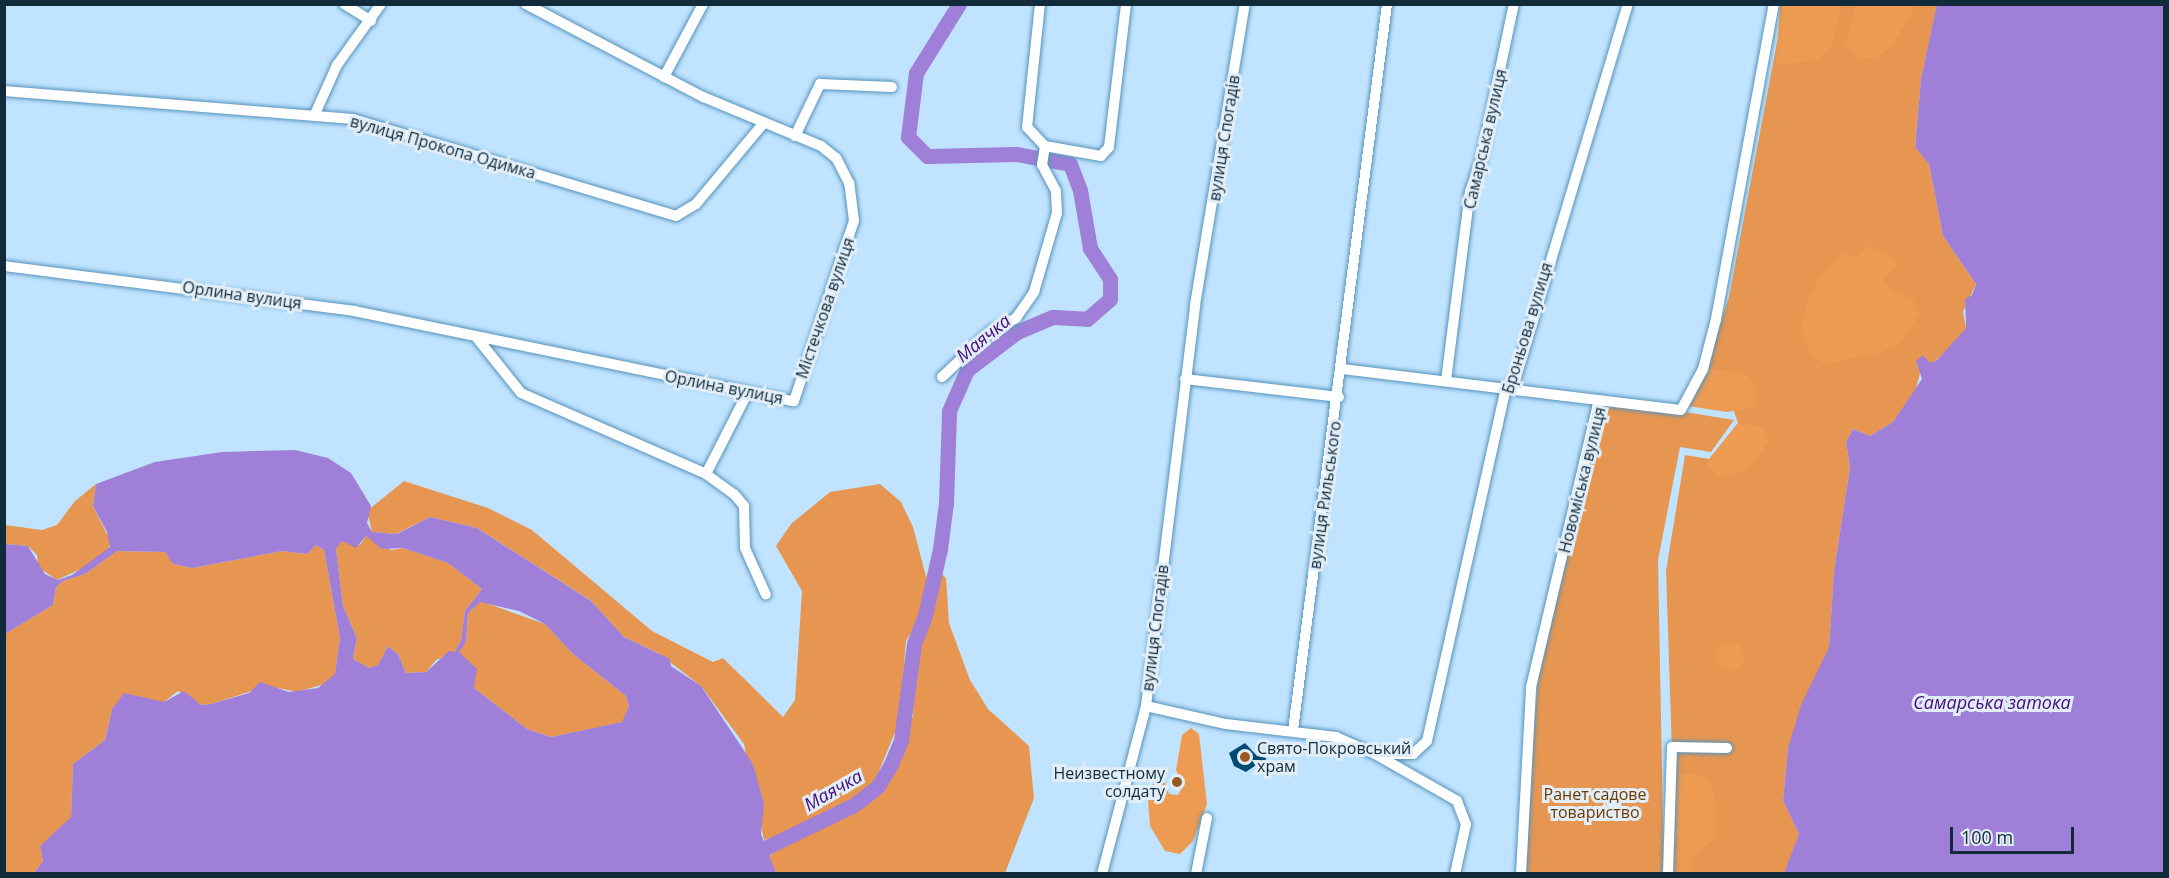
<!DOCTYPE html>
<html>
<head>
<meta charset="utf-8">
<style>
  body { margin:0 }
  #map { position:relative; width:2169px; height:878px; overflow:hidden; background:#c0e4ff; font-family:"Open Sans",sans-serif }
  div>[style] { position:absolute }
  .green>* { inset:0; background:#e79651 }
  .forest>* { inset:0; background:#ed9b53 }
  .round { border-radius:50% }
  .water>* { inset:0; background:#9f7fd8 }
  .river>* { height:15px; margin:-7.5px; padding:0 7.5px; transform-origin:7.5px; border-radius:7.5px; background:#9f7fd8 }
  .building>* { inset:0; background:#004a6f }
  .roads { filter:drop-shadow(0 0 2px #5693bc) drop-shadow(0 0 2px #5693bc) }
  .minor>* { height:10px; margin:-5px; padding:0 5px; transform-origin:5px; border-radius:5px; background:#fff }
  .dots>* { width:16px; height:16px; translate:-50% -50%; box-sizing:border-box; border:3px solid #e2eef7; border-radius:50% }
  span { translate:-50% -50%; white-space:nowrap; text-align:center; line-height:1.15; -webkit-text-stroke:6px #e2eef7; paint-order:stroke }
  .street-label { font-size:16px; color:#112b3b }
  .poi-label { font-size:16px; color:#112b3b }
  .left { translate:0 -50%; text-align:left }
  .right { translate:-100% -50%; text-align:right }
  .park-label { font-size:16px; color:#6e3a00 }
  .water-label { font-size:18px; color:#440d79; font-style:italic }
  .frame { position:absolute; inset:0; border:6px solid #112b3b; pointer-events:none }
  .scale { position:absolute; left:1950px; top:827px; width:124px; height:27px; box-sizing:border-box; border:3px solid #112b3b; border-top:0; padding-left:8px; font-size:18px; line-height:21px; white-space:nowrap; color:#112b3b; -webkit-text-stroke:4px #e2eef7; paint-order:stroke }
</style>
</head>
<body>
<div id="map">
  <div class="green">
    <div style="clip-path:polygon(1784px 5px,1937px 5px,1921px 79px,1915px 146px,1929px 164px,1943px 236px,1976px 284px,1963px 312px,1966px 328px,1957px 343px,1920px 373px,1916px 389px,1893px 422px,1870px 436px,1853px 429px,1846px 442px,1850px 467px,1834px 571px,1829px 648px,1788px 748px,1783px 801px,1799px 834px,1787px 868px,1784px 873px,1676px 874px,1666px 571px,1685px 455px,1709px 459px,1738px 423px,1733px 409px,1695px 404px,1729px 297px)"></div>
    <div style="clip-path:polygon(1605px 399px,1734px 420px,1711px 452px,1680px 447px,1658px 560px,1664px 873px,1523px 874px,1538px 677px)"></div>
    <div style="clip-path:polygon(404px 481px,488px 508px,532px 530px,652px 631px,713px 662px,723px 658px,783px 717px,795px 700px,802px 591px,776px 546px,791px 524px,830px 492px,880px 484px,901px 502px,913px 527px,928px 584px,919px 621px,906px 641px,899px 723px,876px 778px,862px 794px,787px 833px,764px 840px,744px 744px,701px 686px,658px 653px,624px 637px,590px 600px,477px 528px,430px 517px,396px 534px,372px 532px,367px 511px)"></div>
    <div style="clip-path:polygon(96px 484px,93px 506px,111px 542px,107px 552px,83px 568px,57px 580px,38px 567px,37px 555px,28px 546px,5px 544px,5px 525px,42px 530px,57px 525px,75px 501px)"></div>
    <div style="clip-path:polygon(366px 536px,391px 550px,403px 548px,448px 563px,482px 589px,465px 611px,461px 640px,455px 652px,436px 660px,426px 672px,406px 673px,398px 654px,388px 646px,379px 665px,369px 668px,353px 659px,357px 638px,343px 606px,336px 549px,342px 540px,360px 545px)"></div>
    <div style="clip-path:polygon(316px 545px,324px 550px,340px 638px,335px 674px,328px 683px,297px 692px,268px 686px,211px 704px,201px 705px,178px 691px,164px 702px,112px 709px,105px 740px,73px 764px,71px 817px,65px 828px,40px 846px,43px 861px,34px 873px,5px 874px,5px 634px,53px 605px,56px 587px,63px 581px,85px 574px,117px 551px,166px 552px,173px 564px,192px 568px,282px 551px,307px 554px)"></div>
    <div style="clip-path:polygon(940px 572px,946px 578px,949px 623px,970px 680px,988px 709px,1029px 746px,1034px 798px,1005px 873px,776px 873px,769px 857px,782px 844px,868px 802px,891px 780px,913px 716px,914px 666px)"></div>
    <div style="clip-path:polygon(480px 601px,545px 624px,573px 654px,626px 696px,629px 706px,623px 722px,551px 737px,527px 729px,474px 688px,459px 652px,466px 641px,468px 613px)"></div>
  </div>
  <div class="forest">
    <div style="clip-path:polygon(1780px 5px,1842px 5px,1831px 47px,1817px 60px,1776px 65px)"></div>
    <div style="clip-path:polygon(1856px 5px,1916px 4px,1916px 5px,1892px 46px,1875px 59px,1859px 58px,1846px 44px)"></div>
    <div style="clip-path:polygon(1868px 246px,1893px 258px,1897px 267px,1883px 279px,1891px 291px,1913px 299px,1920px 313px,1900px 343px,1881px 352px,1825px 364px,1809px 353px,1801px 327px,1808px 298px,1823px 273px,1844px 254px,1859px 257px)"></div>
    <div style="clip-path:polygon(1715px 369px,1745px 374px,1756px 388px,1756px 407px,1727px 412px,1688px 406px,1708px 371px)"></div>
    <div style="clip-path:polygon(1738px 423px,1762px 427px,1769px 441px,1749px 469px,1718px 477px,1706px 464px)"></div>
    <div class="round" style="left:1716px;top:643px;width:28px;height:28px"></div>
    <div style="clip-path:polygon(1191px 728px,1199px 734px,1207px 804px,1193px 841px,1180px 854px,1165px 851px,1150px 826px,1148px 800px,1150px 787px,1157px 781px,1165px 783px,1169px 794px,1178px 795px,1183px 786px,1176px 770px,1182px 735px)"></div>
    <div style="clip-path:polygon(1677px 774px,1697px 774px,1711px 783px,1715px 801px,1716px 837px,1690px 859px,1689px 873px,1672px 873px,1670px 801px)"></div>
  </div>
  <div class="water">
    <div style="clip-path:polygon(1937px 4px,2164px 5px,2164px 873px,1784px 873px,1799px 834px,1783px 801px,1788px 748px,1801px 705px,1829px 647px,1834px 571px,1850px 467px,1846px 442px,1853px 429px,1870px 436px,1893px 422px,1922px 379px,1916px 361px,1923px 355px,1930px 363px,1937px 360px,1966px 328px,1965px 299px,1972px 295px,1976px 284px,1943px 236px,1929px 164px,1915px 147px,1921px 79px)"></div>
    <div style="clip-path:polygon(evenodd,295px 450px,328px 458px,351px 473px,371px 506px,367px 523px,372px 532px,397px 534px,430px 517px,477px 528px,591px 601px,624px 637px,670px 659px,671px 666px,701px 686px,753px 764px,764px 804px,761px 834px,776px 873px,34px 873px,43px 861px,40px 846px,71px 817px,73px 764px,105px 740px,112px 709px,124px 693px,164px 702px,184px 691px,201px 705px,211px 704px,249px 693px,260px 682px,289px 692px,318px 688px,335px 674px,340px 638px,324px 550px,316px 545px,307px 554px,282px 551px,192px 568px,173px 564px,165px 552px,117px 551px,85px 574px,63px 581px,56px 587px,53px 605px,5px 634px,5px 544px,28px 546px,45px 574px,58px 580px,72px 575px,110px 547px,107px 532px,93px 506px,96px 484px,155px 462px,222px 452px,295px 450px,366px 536px,382px 549px,403px 548px,448px 563px,482px 589px,465px 611px,461px 640px,455px 652px,449px 651px,426px 672px,406px 673px,398px 654px,388px 646px,378px 665px,369px 668px,353px 659px,357px 638px,343px 606px,336px 549px,342px 541px,356px 548px,366px 536px,295px 450px,480px 602px,519px 611px,545px 624px,573px 654px,626px 696px,629px 706px,622px 722px,551px 737px,527px 729px,474px 688px,477px 669px,459px 652px,466px 642px,468px 613px,480px 602px)"></div>
  </div>
  <div class="river">
    <div style="left:736px;top:874px;width:41px;rotate:-41.1deg"></div>
    <div style="left:767px;top:847px;width:97px;rotate:-25.8deg"></div>
    <div style="left:854px;top:805px;width:31px;rotate:-38deg"></div>
    <div style="left:878px;top:786px;width:26px;rotate:-59deg"></div>
    <div style="left:891px;top:764px;width:26px;rotate:-67deg"></div>
    <div style="left:901px;top:740px;width:97px;rotate:-82.3deg"></div>
    <div style="left:914px;top:644px;width:31px;rotate:-69deg"></div>
    <div style="left:925px;top:615px;width:68px;rotate:-77.2deg"></div>
    <div style="left:940px;top:549px;width:46px;rotate:-82.6deg"></div>
    <div style="left:946px;top:503px;width:92px;rotate:-88.1deg"></div>
    <div style="left:949px;top:411px;width:45px;rotate:-66.3deg"></div>
    <div style="left:967px;top:370px;width:63px;rotate:-37.2deg"></div>
    <div style="left:1017px;top:332px;width:39px;rotate:-23deg"></div>
    <div style="left:1053px;top:317px;width:34px;rotate:3deg"></div>
    <div style="left:1087px;top:319px;width:30px;rotate:-41deg"></div>
    <div style="left:1110px;top:299px;width:20px;rotate:-90deg"></div>
    <div style="left:1110px;top:279px;width:37px;rotate:-123deg"></div>
    <div style="left:1090px;top:248px;width:59px;rotate:-99.8deg"></div>
    <div style="left:1080px;top:190px;width:28px;rotate:-111deg"></div>
    <div style="left:1070px;top:164px;width:55px;rotate:-169.5deg"></div>
    <div style="left:1016px;top:154px;width:89px;rotate:178.7deg"></div>
    <div style="left:927px;top:156px;width:27px;rotate:-135deg"></div>
    <div style="left:908px;top:137px;width:64px;rotate:-82.9deg"></div>
    <div style="left:916px;top:73px;width:81px;rotate:-58.1deg"></div>
  </div>
  <div class="building">
    <div style="clip-path:polygon(1245px 743px,1257px 756px,1266px 758px,1265px 767px,1256px 765px,1246px 772px,1234px 766px,1229px 753px)"></div>
  </div>
  <div class="roads">
    <div class="minor">
      <div style="left:344px;top:4px;width:32px;rotate:32deg"></div>
      <div style="left:1040px;top:4px;width:124px;rotate:96deg"></div>
      <div style="left:1027px;top:127px;width:26px;rotate:47deg"></div>
      <div style="left:1045px;top:146px;width:57px;rotate:10.1deg"></div>
      <div style="left:1101px;top:156px;width:12px;rotate:-48deg"></div>
      <div style="left:1109px;top:147px;width:144px;rotate:-83.2deg"></div>
      <div style="left:664px;top:77px;width:83px;rotate:-61.9deg"></div>
      <div style="left:4px;top:91px;width:350px;rotate:4.6deg"></div>
      <div style="left:353px;top:119px;width:337px;rotate:16.7deg"></div>
      <div style="left:676px;top:216px;width:23px;rotate:-31deg"></div>
      <div style="left:696px;top:204px;width:103px;rotate:-50.1deg"></div>
      <div style="left:315px;top:114px;width:54px;rotate:-65.8deg"></div>
      <div style="left:337px;top:65px;width:75px;rotate:-54.2deg"></div>
      <div style="left:795px;top:136px;width:58px;rotate:-64.3deg"></div>
      <div style="left:820px;top:84px;width:72px;rotate:2.4deg"></div>
      <div style="left:4px;top:266px;width:353px;rotate:7.3deg"></div>
      <div style="left:354px;top:311px;width:449px;rotate:11.6deg"></div>
      <div style="left:794px;top:401px;width:190px;rotate:-71.6deg"></div>
      <div style="left:854px;top:221px;width:38px;rotate:-97deg"></div>
      <div style="left:849px;top:183px;width:28px;rotate:-117deg"></div>
      <div style="left:836px;top:158px;width:19px;rotate:-141deg"></div>
      <div style="left:821px;top:146px;width:128px;rotate:-157.4deg"></div>
      <div style="left:703px;top:97px;width:200px;rotate:-152.3deg"></div>
      <div style="left:477px;top:338px;width:70px;rotate:51.3deg"></div>
      <div style="left:521px;top:393px;width:202px;rotate:23.6deg"></div>
      <div style="left:706px;top:474px;width:34px;rotate:36deg"></div>
      <div style="left:734px;top:494px;width:16px;rotate:50deg"></div>
      <div style="left:744px;top:506px;width:42px;rotate:88.6deg"></div>
      <div style="left:745px;top:548px;width:51px;rotate:65.9deg"></div>
      <div style="left:1342px;top:369px;width:341px;rotate:6.9deg"></div>
      <div style="left:1681px;top:410px;width:47px;rotate:-61.8deg"></div>
      <div style="left:1703px;top:369px;width:52px;rotate:-75.4deg"></div>
      <div style="left:1716px;top:319px;width:320px;rotate:-79.6deg"></div>
      <div style="left:942px;top:377px;width:66px;rotate:-43.2deg"></div>
      <div style="left:990px;top:332px;width:30px;rotate:-28deg"></div>
      <div style="left:1016px;top:318px;width:32px;rotate:-55deg"></div>
      <div style="left:1034px;top:292px;width:82px;rotate:-73.8deg"></div>
      <div style="left:1057px;top:213px;width:22px;rotate:-93deg"></div>
      <div style="left:1056px;top:191px;width:30px;rotate:-118deg"></div>
      <div style="left:1042px;top:165px;width:19px;rotate:-81deg"></div>
      <div style="left:1185px;top:379px;width:155px;rotate:6.7deg"></div>
      <div style="left:1446px;top:381px;width:191px;rotate:-82.8deg"></div>
      <div style="left:1470px;top:192px;width:34px;rotate:-71deg"></div>
      <div style="left:1481px;top:160px;width:159px;rotate:-78.1deg"></div>
      <div style="left:706px;top:474px;width:90px;rotate:-62.9deg"></div>
      <div style="left:1146px;top:706px;width:82px;rotate:12.7deg"></div>
      <div style="left:1226px;top:724px;width:111px;rotate:6.7deg"></div>
      <div style="left:1336px;top:737px;width:43px;rotate:23.6deg"></div>
      <div style="left:1375px;top:754px;width:95px;rotate:29.8deg"></div>
      <div style="left:1457px;top:801px;width:25px;rotate:69deg"></div>
      <div style="left:1466px;top:824px;width:51px;rotate:102.4deg"></div>
      <div style="left:1293px;top:730px;width:732px;rotate:-82.62deg"></div>
      <div style="left:1375px;top:754px;width:38px"></div>
      <div style="left:1413px;top:754px;width:19px;rotate:-43deg"></div>
      <div style="left:1427px;top:741px;width:361px;rotate:-77.4deg"></div>
      <div style="left:1506px;top:389px;width:16px;rotate:-50deg"></div>
      <div style="left:1516px;top:377px;width:389px;rotate:-73.3deg"></div>
      <div style="left:1102px;top:874px;width:174px;rotate:-75.3deg"></div>
      <div style="left:1146px;top:706px;width:404px;rotate:-83deg"></div>
      <div style="left:1195px;top:305px;width:305px;rotate:-80.6deg"></div>
      <div style="left:1196px;top:874px;width:57px;rotate:-78.9deg"></div>
      <div style="left:1521px;top:874px;width:187px;rotate:-86.9deg"></div>
      <div style="left:1531px;top:687px;width:295px;rotate:-76.7deg"></div>
      <div style="left:1668px;top:874px;width:127px;rotate:-88.2deg"></div>
      <div style="left:1672px;top:747px;width:55px;rotate:1deg"></div>
    </div>
  </div>
  <div class="dots">
    <div style="left:1245px;top:757px;background:#985a20"></div>
    <div style="left:1177px;top:782px;background:#985a20"></div>
  </div>
  <div class="street-label">
    <span style="left:1224px;top:138px;rotate:-81deg">вулиця Спогадів</span>
    <span style="left:1485px;top:139px;rotate:-77deg">Самарська вулиця</span>
    <span style="left:443px;top:147px;rotate:16deg">вулиця Прокопа Одимка</span>
    <span style="left:242px;top:295px;rotate:8deg">Орлина вулиця</span>
    <span style="left:825px;top:308px;rotate:-71deg">Містечкова вулиця</span>
    <span style="left:1527px;top:328px;rotate:-73deg">Броньова вулиця</span>
    <span style="left:724px;top:387px;rotate:11deg">Орлина вулиця</span>
    <span style="left:1582px;top:480px;rotate:-76deg">Новоміська вулиця</span>
    <span style="left:1325px;top:495px;rotate:-82deg">вулиця Рильського</span>
    <span style="left:1155px;top:628px;rotate:-83deg">вулиця Спогадів</span>
  </div>
  <div class="poi-label">
    <span class="left" style="left:1257px;top:757px">Свято-Покровський<br>храм</span>
    <span class="right" style="left:1165px;top:782px">Неизвестному<br>солдату</span>
  </div>
  <div class="park-label">
    <span style="left:1595px;top:803px">Ранет садове<br>товариство</span>
  </div>
  <div class="water-label">
    <span style="left:983px;top:338px;rotate:-39deg">Маячка</span>
    <span style="left:1992px;top:702px">Самарська затока</span>
    <span style="left:833px;top:790px;rotate:-30deg">Маячка</span>
  </div>
  <div class="frame"></div>
  <div class="scale">100 m</div>
</div>
</body>
</html>
